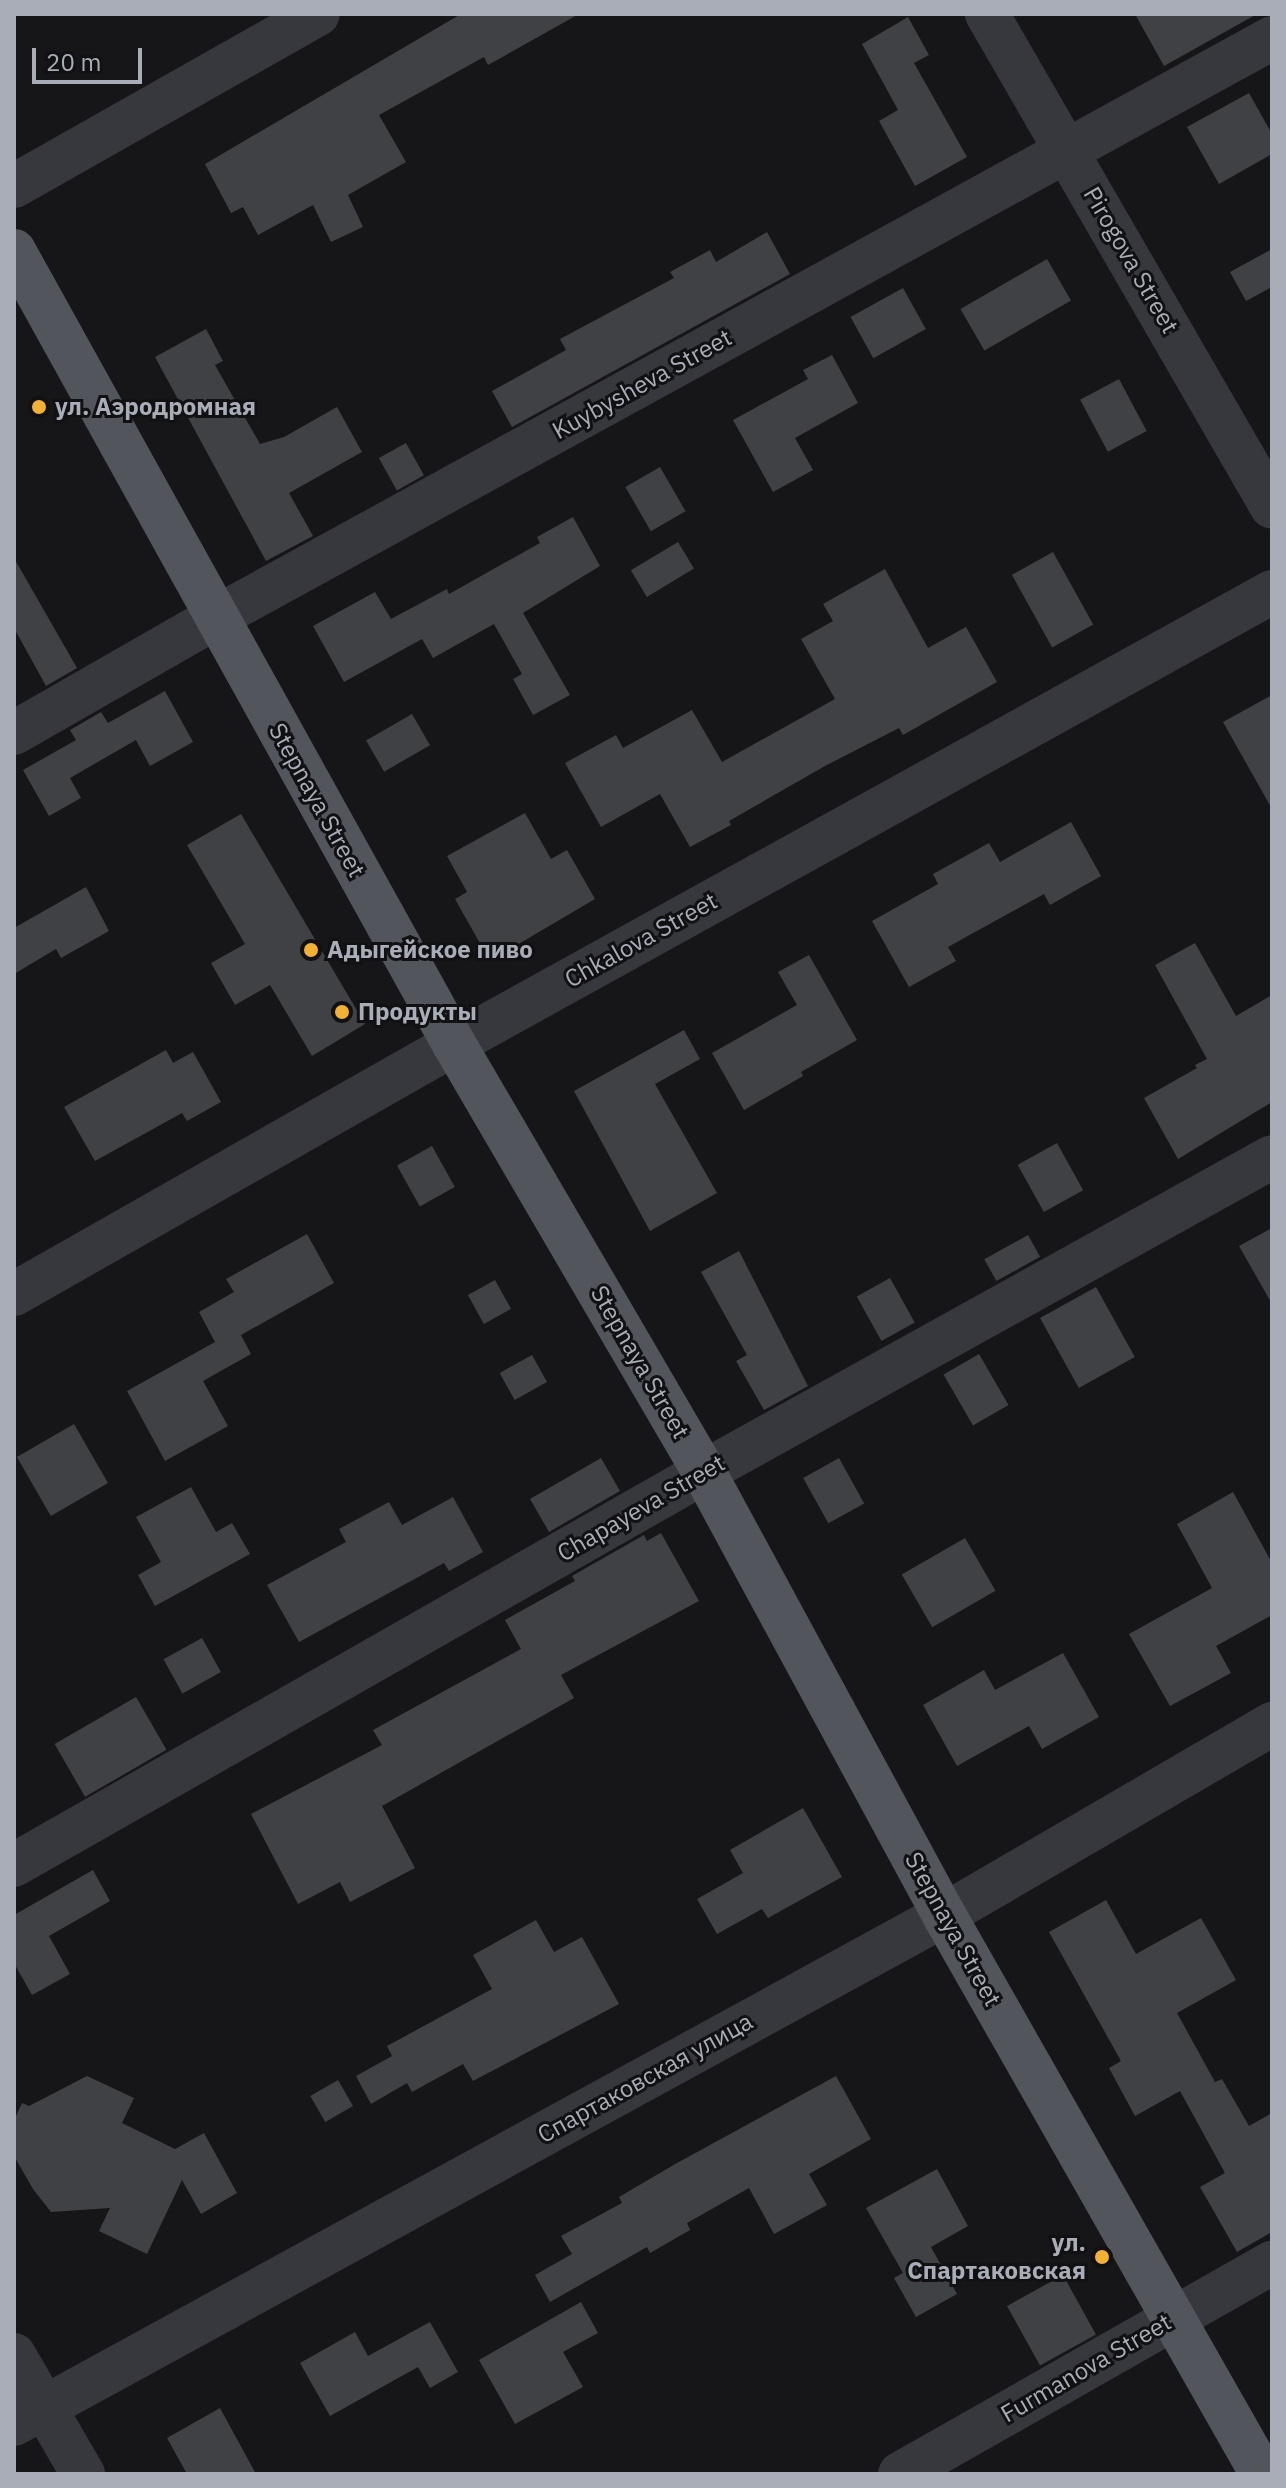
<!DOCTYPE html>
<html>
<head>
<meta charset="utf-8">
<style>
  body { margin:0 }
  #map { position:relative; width:1286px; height:2488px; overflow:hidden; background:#161618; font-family:"IBM Plex Sans",sans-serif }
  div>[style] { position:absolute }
  .building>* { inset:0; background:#404145; transform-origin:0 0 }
  .minor>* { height:44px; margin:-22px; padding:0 22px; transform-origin:22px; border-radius:22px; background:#37383d }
  .major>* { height:44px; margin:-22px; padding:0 22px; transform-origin:22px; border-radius:22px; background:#53555c }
  .dots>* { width:22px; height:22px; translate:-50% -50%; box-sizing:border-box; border:4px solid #111113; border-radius:50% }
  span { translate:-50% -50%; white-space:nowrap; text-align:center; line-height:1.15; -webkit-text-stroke:6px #111113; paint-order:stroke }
  .street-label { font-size:24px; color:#a8adb8 }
  .poi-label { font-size:24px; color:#a8adb8; font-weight:700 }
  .left { translate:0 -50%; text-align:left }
  .right { translate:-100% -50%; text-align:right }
  .frame { position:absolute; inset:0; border:16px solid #a8adb8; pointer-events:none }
  .scale { position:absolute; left:32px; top:48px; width:110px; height:36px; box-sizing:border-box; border:4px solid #a8adb8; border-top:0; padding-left:10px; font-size:24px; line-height:28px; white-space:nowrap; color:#a8adb8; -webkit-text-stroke:6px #111113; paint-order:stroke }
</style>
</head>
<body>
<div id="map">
  <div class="building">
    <div style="clip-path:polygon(461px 14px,579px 14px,488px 65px,484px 57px,379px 115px,406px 162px,348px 195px,363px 227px,331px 242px,313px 205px,258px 235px,243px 207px,231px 213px,205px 164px)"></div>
    <div style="clip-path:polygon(1135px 14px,1257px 14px,1164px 66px)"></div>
    <div style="clip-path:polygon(908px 17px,929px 55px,914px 63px,967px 157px,915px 186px,879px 121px,898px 110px,862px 44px)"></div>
    <div style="clip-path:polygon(1249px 93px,1272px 134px,1272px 154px,1219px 184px,1187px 127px)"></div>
    <div style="clip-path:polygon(767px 232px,790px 274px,512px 427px,492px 391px,566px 350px,560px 339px,674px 278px,670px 272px,710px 250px,716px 262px)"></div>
    <div style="clip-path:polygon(1272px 249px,1272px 287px,1246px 301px,1230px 272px)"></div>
    <div style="left:1047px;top:259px;width:48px;height:100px;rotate:60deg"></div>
    <div style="left:903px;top:288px;width:47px;height:60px;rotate:61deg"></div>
    <div style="clip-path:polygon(206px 329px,223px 361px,215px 365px,260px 444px,284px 437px,337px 407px,362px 452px,289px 493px,313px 536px,266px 561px,155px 357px)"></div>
    <div style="clip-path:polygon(832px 355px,858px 403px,795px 438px,813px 470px,773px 492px,733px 420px,808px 379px,803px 370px)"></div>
    <div style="left:1119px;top:379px;width:59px;height:44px;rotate:62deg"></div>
    <div style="left:406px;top:443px;width:37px;height:31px;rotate:61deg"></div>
    <div style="left:660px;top:467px;width:51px;height:40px;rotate:60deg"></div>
    <div style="clip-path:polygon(573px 517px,600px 566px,523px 613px,570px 695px,533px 715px,513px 679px,522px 674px,494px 624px,433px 658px,422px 639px,344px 682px,313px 626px,375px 592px,391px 619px,447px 589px,449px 594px,540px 543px,537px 537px)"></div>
    <div style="left:678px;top:542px;width:31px;height:55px;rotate:59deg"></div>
    <div style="left:1053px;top:552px;width:83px;height:47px;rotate:61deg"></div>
    <div style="clip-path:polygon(14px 558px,77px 668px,46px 686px,14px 628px)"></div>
    <div style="clip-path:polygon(885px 569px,928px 648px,966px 627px,997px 682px,903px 735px,899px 728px,825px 766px,729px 821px,731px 825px,690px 847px,660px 794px,601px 827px,565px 763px,616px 735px,623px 748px,692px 710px,722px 762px,835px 699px,801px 639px,833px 621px,823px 604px)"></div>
    <div style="clip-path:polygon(165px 691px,193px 742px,150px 766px,136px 740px,70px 778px,81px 798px,49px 816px,23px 770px,76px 740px,70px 730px,101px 712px,108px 723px)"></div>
    <div style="clip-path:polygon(1272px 695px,1272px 809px,1223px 722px)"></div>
    <div style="left:412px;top:714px;width:36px;height:53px;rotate:60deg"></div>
    <div style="clip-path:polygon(525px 813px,551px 859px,567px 850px,595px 899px,490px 961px,455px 899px,467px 892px,447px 856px)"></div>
    <div style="clip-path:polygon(241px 814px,365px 1024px,312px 1056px,270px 985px,235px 1005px,211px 963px,245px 944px,187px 845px)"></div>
    <div style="clip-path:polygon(1071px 822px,1101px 876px,1050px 905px,1044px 894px,948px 947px,956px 961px,909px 987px,872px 921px,938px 884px,933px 874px,989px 843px,1000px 862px)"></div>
    <div style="clip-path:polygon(86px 887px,109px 931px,61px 958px,56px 949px,14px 974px,14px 928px)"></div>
    <div style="clip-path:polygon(1195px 943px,1236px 1016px,1272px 995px,1272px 1102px,1178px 1159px,1144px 1098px,1197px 1068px,1195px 1065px,1207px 1059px,1155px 965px)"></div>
    <div style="clip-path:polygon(809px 955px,857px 1040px,801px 1072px,803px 1076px,744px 1110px,712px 1053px,797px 1005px,778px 972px)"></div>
    <div style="clip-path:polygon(684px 1030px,700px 1059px,655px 1084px,717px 1193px,650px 1231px,574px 1091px)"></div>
    <div style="clip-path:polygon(166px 1050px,173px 1063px,193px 1052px,221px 1102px,187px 1121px,182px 1113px,95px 1161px,64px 1107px)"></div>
    <div style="left:1057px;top:1143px;width:54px;height:45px;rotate:61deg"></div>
    <div style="left:432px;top:1146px;width:47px;height:40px;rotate:61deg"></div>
    <div style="clip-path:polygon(1272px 1228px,1272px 1304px,1239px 1246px)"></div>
    <div style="clip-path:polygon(307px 1234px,334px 1283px,241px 1335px,251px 1354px,203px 1381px,228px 1426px,165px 1461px,127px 1391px,215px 1342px,199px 1312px,234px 1292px,226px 1279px)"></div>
    <div style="left:1028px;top:1235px;width:25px;height:50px;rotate:61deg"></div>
    <div style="clip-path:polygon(739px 1251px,808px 1386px,764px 1410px,736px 1361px,747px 1355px,701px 1272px)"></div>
    <div style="left:890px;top:1278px;width:51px;height:38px;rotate:61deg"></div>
    <div style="left:495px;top:1280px;width:33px;height:31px;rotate:61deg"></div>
    <div style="left:1096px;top:1287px;width:80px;height:64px;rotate:61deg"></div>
    <div style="left:979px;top:1354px;width:59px;height:41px;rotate:60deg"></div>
    <div style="left:532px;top:1355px;width:31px;height:37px;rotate:61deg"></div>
    <div style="left:74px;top:1424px;width:68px;height:66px;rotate:60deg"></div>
    <div style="left:601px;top:1458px;width:38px;height:82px;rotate:60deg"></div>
    <div style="left:839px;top:1458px;width:52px;height:41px;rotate:61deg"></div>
    <div style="clip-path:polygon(191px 1487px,216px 1532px,232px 1523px,250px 1554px,155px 1606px,138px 1575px,161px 1562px,136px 1517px)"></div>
    <div style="clip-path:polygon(1233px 1492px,1272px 1563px,1272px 1615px,1216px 1646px,1231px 1673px,1170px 1706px,1129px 1634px,1212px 1588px,1177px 1524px)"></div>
    <div style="clip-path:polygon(453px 1497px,483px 1552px,449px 1571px,444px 1563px,299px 1642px,267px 1585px,346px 1542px,339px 1529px,389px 1502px,402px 1525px)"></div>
    <div style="clip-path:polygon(661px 1533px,699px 1601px,561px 1675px,574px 1698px,382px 1806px,415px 1868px,350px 1902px,340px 1882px,298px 1904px,251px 1814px,382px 1745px,373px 1730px,521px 1649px,505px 1620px,575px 1581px,572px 1576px,644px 1535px,647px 1541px)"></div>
    <div style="left:965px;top:1538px;width:61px;height:73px;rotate:60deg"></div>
    <div style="left:202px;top:1638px;width:39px;height:44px;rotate:61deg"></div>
    <div style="clip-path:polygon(1063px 1653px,1099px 1717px,1042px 1749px,1029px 1726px,957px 1766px,923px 1705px,984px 1670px,995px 1690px)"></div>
    <div style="left:136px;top:1697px;width:61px;height:94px;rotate:60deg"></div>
    <div style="clip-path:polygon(803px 1808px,842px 1877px,768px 1918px,762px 1909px,717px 1934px,697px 1899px,743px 1873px,730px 1850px)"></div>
    <div style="clip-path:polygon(93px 1870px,110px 1901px,49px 1936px,70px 1974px,32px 1995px,14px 1963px,14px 1915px)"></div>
    <div style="clip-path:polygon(1106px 1900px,1136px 1954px,1201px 1918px,1236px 1980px,1177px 2013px,1215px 2082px,1222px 2079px,1249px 2126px,1272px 2113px,1272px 2232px,1237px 2252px,1200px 2187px,1225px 2173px,1180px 2091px,1135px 2116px,1109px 2068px,1121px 2061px,1049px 1932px)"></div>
    <div style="clip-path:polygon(536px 1920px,554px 1952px,582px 1937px,619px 2004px,473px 2081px,463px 2064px,412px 2092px,407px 2083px,371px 2104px,356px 2076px,392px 2056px,387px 2046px,492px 1989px,473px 1955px)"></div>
    <div style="clip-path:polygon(87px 2076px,134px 2098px,122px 2123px,175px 2149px,204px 2133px,237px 2193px,201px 2214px,182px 2180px,147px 2254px,99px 2231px,110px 2208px,51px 2212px,33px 2189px,14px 2156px,14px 2120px,22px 2103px,29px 2106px)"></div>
    <div style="clip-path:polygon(836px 2076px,871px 2139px,809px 2174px,827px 2205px,774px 2234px,749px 2188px,687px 2223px,690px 2230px,650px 2253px,647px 2247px,550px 2302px,535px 2275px,572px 2254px,561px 2236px,622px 2203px,619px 2197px,677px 2163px)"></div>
    <div style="left:338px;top:2080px;width:30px;height:32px;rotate:60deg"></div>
    <div style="clip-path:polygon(937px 2169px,968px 2226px,931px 2247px,957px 2294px,916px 2317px,894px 2278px,903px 2273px,866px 2208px)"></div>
    <div style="left:1063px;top:2275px;width:68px;height:64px;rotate:61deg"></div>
    <div style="clip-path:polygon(581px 2302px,598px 2333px,563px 2352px,583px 2387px,515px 2424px,479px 2360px)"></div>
    <div style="clip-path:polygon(430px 2322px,458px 2372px,430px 2388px,418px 2367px,330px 2416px,300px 2363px,355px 2332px,368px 2356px)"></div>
    <div style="clip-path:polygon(220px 2408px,256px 2474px,187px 2474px,167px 2438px)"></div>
  </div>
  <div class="minor">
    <div style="left:987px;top:14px;width:569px;rotate:59.97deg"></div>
    <div style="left:14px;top:186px;width:349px;rotate:-29.5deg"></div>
    <div style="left:14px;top:733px;width:232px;rotate:-29.8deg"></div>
    <div style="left:215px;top:618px;width:1206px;rotate:-28.75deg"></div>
    <div style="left:14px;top:1294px;width:506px;rotate:-29.6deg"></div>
    <div style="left:454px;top:1044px;width:935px;rotate:-28.92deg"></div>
    <div style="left:14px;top:1865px;width:794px;rotate:-29.66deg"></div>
    <div style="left:704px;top:1472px;width:649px;rotate:-29.01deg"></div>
    <div style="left:14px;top:2355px;width:138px;rotate:59.9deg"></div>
    <div style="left:14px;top:2424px;width:1060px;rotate:-28.69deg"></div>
    <div style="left:944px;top:1915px;width:380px;rotate:-30.2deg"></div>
    <div style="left:900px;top:2474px;width:428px;rotate:-29.6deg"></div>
  </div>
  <div class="major">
    <div style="left:14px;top:251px;width:907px;rotate:60.98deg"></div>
    <div style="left:454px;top:1044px;width:496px;rotate:59.7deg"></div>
    <div style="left:704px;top:1472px;width:504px;rotate:61.55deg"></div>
    <div style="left:944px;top:1915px;width:643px;rotate:60.37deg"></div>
  </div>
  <div class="dots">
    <div style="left:39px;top:407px;background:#f2b134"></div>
    <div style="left:311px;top:950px;background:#f2b134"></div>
    <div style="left:342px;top:1012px;background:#f2b134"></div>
    <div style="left:1102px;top:2257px;background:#f2b134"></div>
  </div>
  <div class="street-label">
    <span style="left:1131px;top:260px;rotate:60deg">Pirogova Street</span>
    <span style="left:642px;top:384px;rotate:-29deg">Kuybysheva Street</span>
    <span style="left:317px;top:800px;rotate:61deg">Stepnaya Street</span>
    <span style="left:641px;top:940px;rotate:-29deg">Chkalova Street</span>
    <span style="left:640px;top:1362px;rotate:60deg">Stepnaya Street</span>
    <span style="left:641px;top:1508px;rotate:-30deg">Chapayeva Street</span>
    <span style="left:953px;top:1929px;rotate:61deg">Stepnaya Street</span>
    <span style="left:645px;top:2078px;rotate:-29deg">Спартаковская улица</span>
    <span style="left:1086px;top:2368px;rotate:-30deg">Furmanova Street</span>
  </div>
  <div class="poi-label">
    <span class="left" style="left:55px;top:407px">ул. Аэродромная</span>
    <span class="left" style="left:327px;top:950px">Адыгейское пиво</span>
    <span class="left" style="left:358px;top:1012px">Продукты</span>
    <span class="right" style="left:1086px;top:2257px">ул.<br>Спартаковская</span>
  </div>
  <div class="frame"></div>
  <div class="scale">20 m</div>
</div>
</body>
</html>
